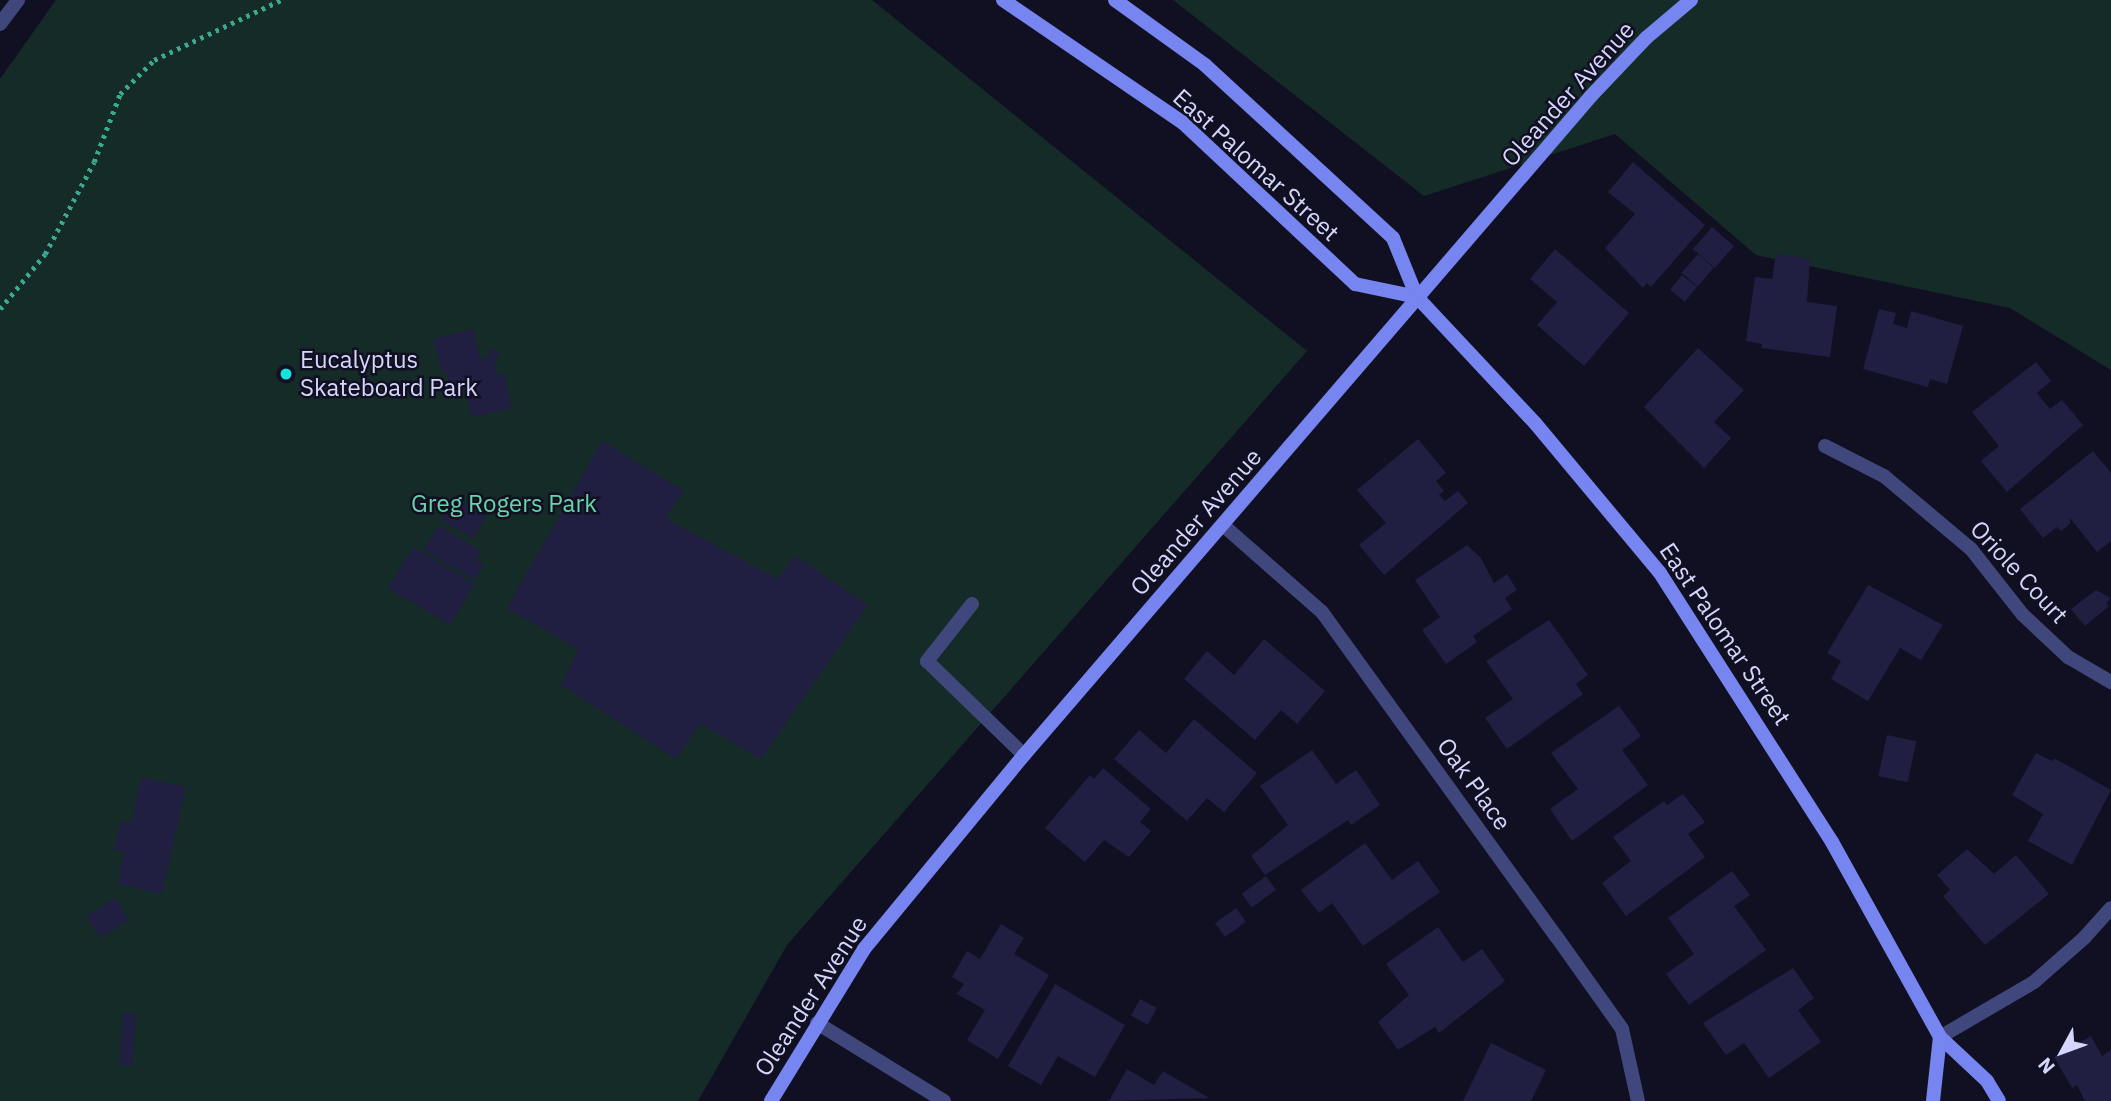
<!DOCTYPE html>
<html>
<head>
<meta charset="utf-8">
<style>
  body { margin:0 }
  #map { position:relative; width:2111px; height:1101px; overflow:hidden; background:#111022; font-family:"IBM Plex Sans",sans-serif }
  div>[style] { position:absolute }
  .green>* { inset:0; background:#142b27 }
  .building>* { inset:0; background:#201e41; transform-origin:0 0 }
  .path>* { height:4.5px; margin-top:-2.25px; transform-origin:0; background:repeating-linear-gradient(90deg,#3ba892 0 3.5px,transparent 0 8.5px) }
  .lane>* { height:14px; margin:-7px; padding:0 7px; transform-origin:7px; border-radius:7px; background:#40477c }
  .street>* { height:14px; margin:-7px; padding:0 7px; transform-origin:7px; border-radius:7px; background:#40477c }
  .secondary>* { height:14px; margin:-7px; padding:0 7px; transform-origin:7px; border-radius:7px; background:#7685f0 }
  .dots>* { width:19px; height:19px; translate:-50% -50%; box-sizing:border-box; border:4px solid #111022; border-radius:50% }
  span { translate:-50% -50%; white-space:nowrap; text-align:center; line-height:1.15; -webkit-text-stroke:5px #111022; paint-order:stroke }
  .street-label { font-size:24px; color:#d5d6fb }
  .poi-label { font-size:24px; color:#d5d6fb }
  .left { translate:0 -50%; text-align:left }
  .park-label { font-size:24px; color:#69d3a9 }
  .north { position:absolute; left:2027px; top:1017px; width:70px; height:70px; -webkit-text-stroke:5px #111022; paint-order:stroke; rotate:229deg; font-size:19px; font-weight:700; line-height:28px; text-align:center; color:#d5d6fb }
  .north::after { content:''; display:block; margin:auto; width:24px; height:32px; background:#d5d6fb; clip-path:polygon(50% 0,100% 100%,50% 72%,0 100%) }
</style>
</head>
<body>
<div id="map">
  <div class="green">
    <div style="clip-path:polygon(56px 0,872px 0,1307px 351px,787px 945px,698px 1101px,0 1101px,0 79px)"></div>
    <div style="clip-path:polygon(1173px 0,2111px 0,2111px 370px,2010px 308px,1756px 255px,1615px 134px,1424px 196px)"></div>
  </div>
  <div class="building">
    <div style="clip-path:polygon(1633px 162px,1705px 225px,1651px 287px,1647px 283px,1643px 288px,1605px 248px,1635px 214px,1608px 192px)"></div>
    <div style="left:1712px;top:227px;width:29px;height:29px;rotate:41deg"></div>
    <div style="clip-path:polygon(1555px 249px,1629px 313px,1584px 366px,1537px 325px,1557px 302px,1530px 279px)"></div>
    <div style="left:1698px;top:254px;width:21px;height:25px;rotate:41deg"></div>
    <div style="clip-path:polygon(1776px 254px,1810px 259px,1807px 302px,1837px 306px,1830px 357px,1761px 348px,1762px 344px,1746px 341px,1755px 277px,1772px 279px)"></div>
    <div style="left:1682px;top:275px;width:19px;height:19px;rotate:39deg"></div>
    <div style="clip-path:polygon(1879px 309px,1896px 313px,1893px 324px,1907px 328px,1911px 311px,1963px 326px,1947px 384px,1930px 379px,1928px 387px,1863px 369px)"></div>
    <div style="clip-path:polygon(473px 329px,480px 359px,488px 357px,491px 348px,500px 353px,494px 362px,498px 375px,504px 373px,512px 408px,472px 417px,464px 386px,456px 388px,453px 398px,444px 393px,450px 383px,447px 372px,442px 373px,433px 339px)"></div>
    <div style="clip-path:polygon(1698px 348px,1744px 390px,1714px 422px,1731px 438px,1704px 468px,1644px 407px)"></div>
    <div style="clip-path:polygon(2036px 362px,2051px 381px,2037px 393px,2050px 409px,2062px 400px,2083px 425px,2007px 492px,1981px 461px,1999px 446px,1972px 412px)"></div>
    <div style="clip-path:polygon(1418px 439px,1446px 473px,1436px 481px,1444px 491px,1439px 495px,1445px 501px,1458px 491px,1468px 503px,1384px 575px,1359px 545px,1386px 523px,1357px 490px)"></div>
    <div style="clip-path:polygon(602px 441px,684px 491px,665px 518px,777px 579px,795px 556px,868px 605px,761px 759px,700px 723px,676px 759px,561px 685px,578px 649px,507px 608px)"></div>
    <div style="clip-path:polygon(2093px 451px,2111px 473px,2111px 541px,2097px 552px,2070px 518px,2070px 524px,2061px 531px,2057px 527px,2043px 538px,2020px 509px)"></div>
    <div style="left:454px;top:498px;width:37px;height:26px;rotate:29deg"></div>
    <div style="clip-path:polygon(438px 526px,481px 551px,476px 560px,484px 564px,475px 580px,424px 550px)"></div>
    <div style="clip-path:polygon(1467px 545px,1481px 558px,1494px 583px,1507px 574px,1517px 590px,1505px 598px,1512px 609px,1473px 636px,1477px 642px,1446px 664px,1422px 630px,1440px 617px,1415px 580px)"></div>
    <div style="left:413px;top:547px;width:72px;height:48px;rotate:31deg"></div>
    <div style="clip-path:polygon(1868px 585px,1943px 625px,1921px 660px,1900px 648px,1868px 701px,1831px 679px,1841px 661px,1827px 653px)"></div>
    <div style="clip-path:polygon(2096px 590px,2111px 598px,2106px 603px,2109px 606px,2085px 626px,2071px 609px)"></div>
    <div style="clip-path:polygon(1549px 620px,1588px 675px,1576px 684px,1583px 694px,1507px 749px,1485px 718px,1513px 699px,1486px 661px)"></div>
    <div style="clip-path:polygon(1264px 639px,1325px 691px,1297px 724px,1281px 710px,1255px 740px,1184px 679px,1207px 651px,1234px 675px)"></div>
    <div style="clip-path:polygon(1619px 706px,1641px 736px,1622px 750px,1648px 785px,1572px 841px,1550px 809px,1578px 789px,1551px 753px)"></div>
    <div style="clip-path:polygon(1194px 719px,1257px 773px,1224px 812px,1207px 798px,1187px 821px,1114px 759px,1139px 730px,1166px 753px)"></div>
    <div style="left:1887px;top:735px;width:30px;height:42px;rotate:12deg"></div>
    <div style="clip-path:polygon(1312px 750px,1336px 784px,1356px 770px,1380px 805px,1351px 825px,1348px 820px,1265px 875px,1251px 856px,1288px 825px,1260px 786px)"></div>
    <div style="clip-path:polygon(2036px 753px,2052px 761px,2054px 758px,2111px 790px,2072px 865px,2028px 841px,2043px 814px,2012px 795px)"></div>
    <div style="clip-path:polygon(1103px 768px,1151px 809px,1140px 822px,1151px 831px,1129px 857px,1104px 840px,1085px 862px,1045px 828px,1090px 775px,1094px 779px)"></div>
    <div style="clip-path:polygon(141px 777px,186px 787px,162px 894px,118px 884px,124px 852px,114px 850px,121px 821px,131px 824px)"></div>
    <div style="clip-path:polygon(1683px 794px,1705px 822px,1688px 834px,1705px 857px,1626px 916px,1602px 883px,1631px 861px,1613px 837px,1664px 801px,1667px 805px)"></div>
    <div style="clip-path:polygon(1365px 843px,1392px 880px,1418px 861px,1440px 892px,1363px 946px,1332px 903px,1319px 913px,1301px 890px)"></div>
    <div style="clip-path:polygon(1967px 849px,1994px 874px,2016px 855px,2049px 894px,1985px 945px,1943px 896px,1950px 890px,1937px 875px)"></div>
    <div style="clip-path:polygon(1732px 871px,1750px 895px,1734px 906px,1766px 950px,1689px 1005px,1666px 974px,1694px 954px,1668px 918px)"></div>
    <div style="left:1266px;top:876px;width:17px;height:30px;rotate:54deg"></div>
    <div style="left:115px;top:898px;width:26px;height:34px;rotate:58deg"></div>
    <div style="left:1236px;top:908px;width:17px;height:26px;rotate:54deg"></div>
    <div style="clip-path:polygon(1001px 924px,1024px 938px,1014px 954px,1049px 975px,998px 1059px,967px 1040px,985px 1010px,957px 994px,964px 984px,952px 977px,967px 951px,980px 959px)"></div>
    <div style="clip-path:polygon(1438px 927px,1463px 962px,1482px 949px,1505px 981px,1439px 1033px,1435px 1027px,1398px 1050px,1378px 1022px,1409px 995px,1386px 964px)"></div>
    <div style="clip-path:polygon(1793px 968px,1814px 998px,1798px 1010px,1821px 1042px,1769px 1078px,1744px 1043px,1726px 1055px,1703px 1023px)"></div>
    <div style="clip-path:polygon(1055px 984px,1125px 1025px,1095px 1077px,1058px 1056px,1041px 1085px,1008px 1066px)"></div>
    <div style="left:1140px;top:999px;width:19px;height:19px;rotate:28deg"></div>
    <div style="left:123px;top:1012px;width:13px;height:53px;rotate:4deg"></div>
    <div style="clip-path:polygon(2091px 1036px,2102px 1056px,2111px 1050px,2111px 1101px,2085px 1101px,2077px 1085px,2072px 1088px,2054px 1057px)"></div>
    <div style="clip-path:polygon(1491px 1043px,1546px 1070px,1531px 1101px,1463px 1101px)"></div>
    <div style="clip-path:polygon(1127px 1069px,1154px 1085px,1163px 1071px,1209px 1098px,1109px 1101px)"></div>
  </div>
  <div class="path">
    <div style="left:0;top:309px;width:71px;rotate:-50.7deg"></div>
    <div style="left:45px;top:254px;width:104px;rotate:-62deg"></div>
    <div style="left:94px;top:162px;width:73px;rotate:-69.1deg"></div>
    <div style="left:120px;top:94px;width:48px;rotate:-45deg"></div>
    <div style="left:154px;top:60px;width:140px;rotate:-25.3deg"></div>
  </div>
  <div class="lane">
    <div style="left:972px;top:604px;width:73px;rotate:128.3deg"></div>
    <div style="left:927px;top:661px;width:135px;rotate:44.1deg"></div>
  </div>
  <div class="street">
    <div style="left:0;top:24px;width:30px;rotate:-53deg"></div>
    <div style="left:1825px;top:446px;width:66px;rotate:27deg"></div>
    <div style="left:1884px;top:476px;width:114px;rotate:40deg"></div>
    <div style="left:1971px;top:549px;width:84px;rotate:51.8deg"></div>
    <div style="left:2023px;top:615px;width:62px;rotate:43deg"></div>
    <div style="left:2068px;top:657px;width:50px;rotate:30.2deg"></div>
    <div style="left:1224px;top:526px;width:130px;rotate:41.3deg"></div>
    <div style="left:1322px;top:612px;width:400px;rotate:54.2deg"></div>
    <div style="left:1556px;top:936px;width:114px;rotate:54.6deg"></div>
    <div style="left:1622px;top:1029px;width:74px;rotate:77.5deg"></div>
    <div style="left:817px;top:1023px;width:149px;rotate:31.6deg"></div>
    <div style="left:1940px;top:1037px;width:109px;rotate:-30.3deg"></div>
    <div style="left:2034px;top:982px;width:67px;rotate:-41.3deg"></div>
    <div style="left:2084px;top:938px;width:40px;rotate:-48deg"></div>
  </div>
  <div class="secondary">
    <div style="left:1003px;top:0;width:218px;rotate:34.3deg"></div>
    <div style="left:1183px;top:123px;width:236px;rotate:43.1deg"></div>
    <div style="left:1355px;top:284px;width:63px;rotate:11.8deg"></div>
    <div style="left:1115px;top:0;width:111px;rotate:35.8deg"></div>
    <div style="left:1205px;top:65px;width:255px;rotate:42.6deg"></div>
    <div style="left:1393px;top:238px;width:64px;rotate:67.9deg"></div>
    <div style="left:1417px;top:297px;width:173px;rotate:46.9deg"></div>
    <div style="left:1535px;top:423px;width:195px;rotate:50.2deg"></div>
    <div style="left:1660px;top:573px;width:319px;rotate:57.4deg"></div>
    <div style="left:1832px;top:842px;width:223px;rotate:61deg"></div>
    <div style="left:1940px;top:1037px;width:64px;rotate:43.1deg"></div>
    <div style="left:1987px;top:1081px;width:23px;rotate:59deg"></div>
    <div style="left:771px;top:1101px;width:178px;rotate:-58.5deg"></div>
    <div style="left:864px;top:949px;width:251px;rotate:-50.5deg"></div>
    <div style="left:1024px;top:755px;width:869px;rotate:-49.29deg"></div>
    <div style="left:1591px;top:96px;width:80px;rotate:-46.5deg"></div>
    <div style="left:1646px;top:38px;width:59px;rotate:-40.2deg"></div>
    <div style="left:1933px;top:1101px;width:64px;rotate:-83.8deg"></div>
  </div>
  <div class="dots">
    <div style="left:286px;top:374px;background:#18e3da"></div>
  </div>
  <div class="street-label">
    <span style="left:1568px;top:94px;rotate:-48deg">Oleander Avenue</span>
    <span style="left:1256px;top:165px;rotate:42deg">East Palomar Street</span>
    <span style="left:1196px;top:522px;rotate:-49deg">Oleander Avenue</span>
    <span style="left:2019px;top:572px;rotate:47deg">Oriole Court</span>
    <span style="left:1725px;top:634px;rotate:56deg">East Palomar Street</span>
    <span style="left:1474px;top:784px;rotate:54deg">Oak Place</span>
    <span style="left:811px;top:996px;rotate:-57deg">Oleander Avenue</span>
  </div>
  <div class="poi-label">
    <span class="left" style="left:300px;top:374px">Eucalyptus<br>Skateboard Park</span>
  </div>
  <div class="park-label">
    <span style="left:504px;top:504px">Greg Rogers Park</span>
  </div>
  <div class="north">N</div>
</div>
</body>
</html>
